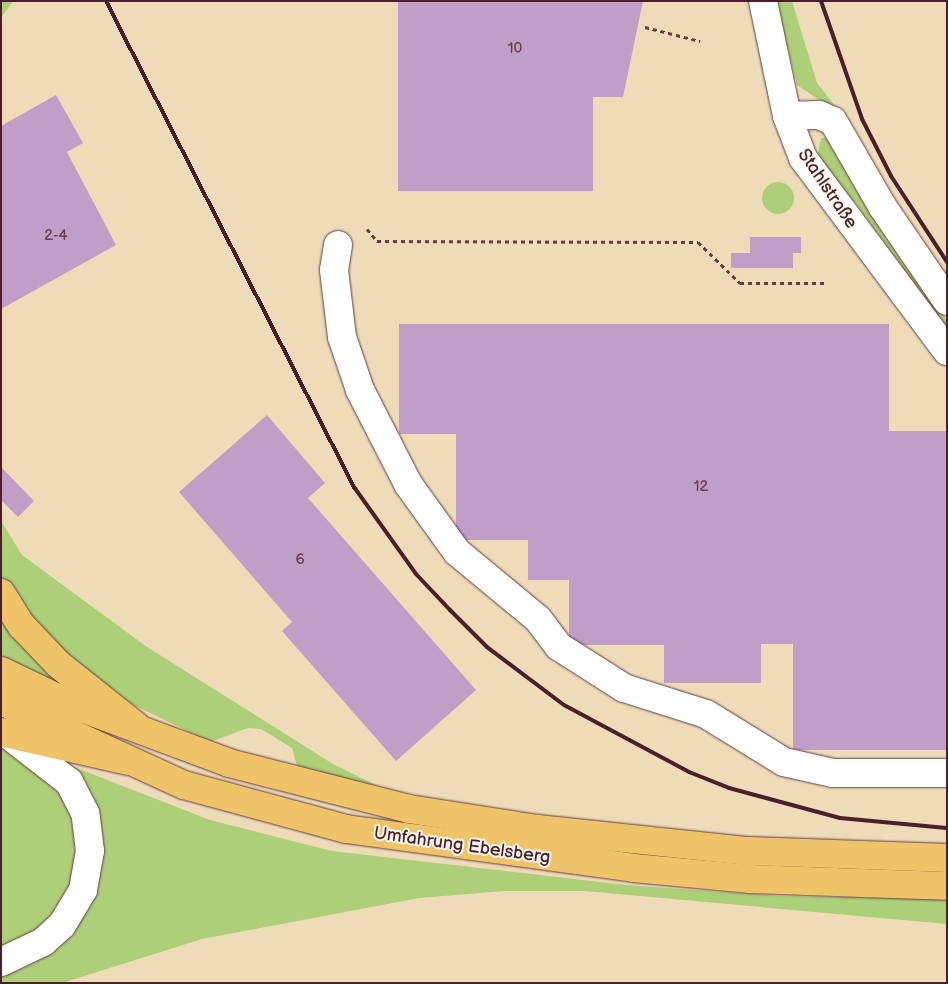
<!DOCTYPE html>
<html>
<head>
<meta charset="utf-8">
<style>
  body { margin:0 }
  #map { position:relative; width:948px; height:984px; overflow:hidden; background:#eedcb9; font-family:"Balsamiq Sans",sans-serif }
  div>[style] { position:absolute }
  .green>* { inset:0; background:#accf78 }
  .round { border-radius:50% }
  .building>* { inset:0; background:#bf9ec8 }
  .path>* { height:3px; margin-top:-1.5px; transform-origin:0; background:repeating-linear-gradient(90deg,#633b40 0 4px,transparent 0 8px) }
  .roads { filter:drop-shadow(0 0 1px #633b40) drop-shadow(0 0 1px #633b40) }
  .minor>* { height:28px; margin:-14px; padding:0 14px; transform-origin:14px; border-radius:14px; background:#fff }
  .major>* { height:28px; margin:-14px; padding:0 14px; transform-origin:14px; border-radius:14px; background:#efc469 }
  .highway>* { height:28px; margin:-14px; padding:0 14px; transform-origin:14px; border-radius:14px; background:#efc469 }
  .rail>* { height:4px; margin:-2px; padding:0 2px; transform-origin:2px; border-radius:2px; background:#4a1f2b }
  span { translate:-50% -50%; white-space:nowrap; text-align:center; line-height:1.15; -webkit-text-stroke:4px #fbf7ec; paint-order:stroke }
  .number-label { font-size:15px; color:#673f52 }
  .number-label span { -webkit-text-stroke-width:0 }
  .street-label { font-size:18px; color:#4a1f2b }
  .frame { position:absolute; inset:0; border:2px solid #4a1f2b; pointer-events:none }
</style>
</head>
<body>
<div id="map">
  <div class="green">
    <div style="clip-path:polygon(1px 1px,13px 1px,1px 18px)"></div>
    <div style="clip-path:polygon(776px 1px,792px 1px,817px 83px,843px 116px,797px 85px)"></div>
    <div style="clip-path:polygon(821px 138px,827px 138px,947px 321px,947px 329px,854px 201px,825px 170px,818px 153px)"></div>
    <div class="round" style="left:762px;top:182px;width:32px;height:32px"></div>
    <div style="clip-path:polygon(1px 521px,22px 555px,147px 647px,333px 764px,376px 785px,425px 800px,298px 770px,292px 748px,261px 729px,248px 728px,210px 742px,111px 694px,34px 623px,1px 578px)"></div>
    <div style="clip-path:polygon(1px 614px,105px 710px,1px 661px)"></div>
    <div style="clip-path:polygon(1px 746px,53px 780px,71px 810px,78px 857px,73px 881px,51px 917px,37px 931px,1px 949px)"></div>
    <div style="clip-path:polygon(74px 767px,210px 820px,332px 851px,626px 885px,779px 896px,947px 899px,947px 924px,585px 891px,504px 891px,419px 898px,202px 939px,62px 983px,1px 983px,1px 975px,63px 940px,89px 794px)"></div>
  </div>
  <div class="building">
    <div style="clip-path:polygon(398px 1px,643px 1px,623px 97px,593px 97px,593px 191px,398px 191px)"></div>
    <div style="clip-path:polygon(56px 95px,83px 143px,67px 152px,116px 245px,1px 309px,1px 126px)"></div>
    <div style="clip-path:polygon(750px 237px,801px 237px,801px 253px,793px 253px,793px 268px,731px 268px,731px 253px,750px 253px)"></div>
    <div style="clip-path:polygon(399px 324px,889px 324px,889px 431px,947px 431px,947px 750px,793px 750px,793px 644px,761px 644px,761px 683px,664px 683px,664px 645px,569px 645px,569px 580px,528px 580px,528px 540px,456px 540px,456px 434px,399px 434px)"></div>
    <div style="clip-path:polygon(267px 415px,325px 483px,308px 498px,476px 690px,396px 761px,282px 631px,292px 622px,179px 492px)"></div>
    <div style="clip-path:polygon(1px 467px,34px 501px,18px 517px,1px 500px)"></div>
  </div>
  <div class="path">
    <div style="left:645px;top:27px;width:57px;rotate:14.3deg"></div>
    <div style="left:367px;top:229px;width:16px;rotate:50deg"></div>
    <div style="left:377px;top:241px;width:321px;rotate:0.2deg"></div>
    <div style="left:698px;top:242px;width:59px;rotate:44.3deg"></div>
    <div style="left:740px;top:283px;width:84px"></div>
  </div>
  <div class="roads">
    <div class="minor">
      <div style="left:763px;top:1px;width:117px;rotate:78.2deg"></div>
      <div style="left:787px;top:116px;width:45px;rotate:69.1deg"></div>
      <div style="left:803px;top:158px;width:241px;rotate:53.3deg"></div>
      <div style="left:787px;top:116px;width:32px;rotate:-2deg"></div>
      <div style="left:819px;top:115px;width:15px;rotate:23deg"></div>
      <div style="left:833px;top:121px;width:98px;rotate:60deg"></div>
      <div style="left:882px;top:206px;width:115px;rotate:55.6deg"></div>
      <div style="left:338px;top:245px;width:25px;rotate:99deg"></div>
      <div style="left:334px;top:270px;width:67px;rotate:83.2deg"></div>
      <div style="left:342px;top:337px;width:56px;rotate:71.2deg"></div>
      <div style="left:360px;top:390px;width:106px;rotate:62.9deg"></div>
      <div style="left:408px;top:484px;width:84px;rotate:54.2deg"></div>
      <div style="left:457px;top:552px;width:105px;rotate:39.6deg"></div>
      <div style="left:538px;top:619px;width:34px;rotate:53deg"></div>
      <div style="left:558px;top:646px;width:78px;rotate:32.5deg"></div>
      <div style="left:624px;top:688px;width:86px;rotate:17.6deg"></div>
      <div style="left:706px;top:714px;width:92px;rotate:31.6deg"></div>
      <div style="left:784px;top:762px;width:50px;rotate:12.7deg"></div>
      <div style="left:833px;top:773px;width:114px"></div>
      <div style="left:1px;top:962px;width:47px;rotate:-25.5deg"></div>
      <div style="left:43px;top:942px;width:25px;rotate:-42deg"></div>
      <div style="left:62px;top:925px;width:41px;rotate:-59deg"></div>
      <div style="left:83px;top:890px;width:40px;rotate:-80deg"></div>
      <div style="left:90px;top:851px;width:38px;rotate:-97deg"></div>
      <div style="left:85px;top:813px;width:35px;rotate:-117deg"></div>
      <div style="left:69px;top:782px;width:75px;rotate:-142.1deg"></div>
    </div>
    <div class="major">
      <div style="left:1px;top:671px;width:74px;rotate:25.5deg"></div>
      <div style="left:68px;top:703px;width:172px;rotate:20.4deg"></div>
      <div style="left:229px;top:763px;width:186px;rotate:14.3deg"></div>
      <div style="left:409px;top:809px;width:130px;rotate:8.9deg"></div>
      <div style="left:537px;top:829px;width:212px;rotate:6deg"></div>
      <div style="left:748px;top:851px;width:199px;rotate:2deg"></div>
      <div style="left:1px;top:701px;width:201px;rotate:24.7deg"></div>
      <div style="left:184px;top:785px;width:168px;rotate:15.2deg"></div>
      <div style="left:346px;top:829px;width:291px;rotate:7.7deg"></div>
      <div style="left:634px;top:868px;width:117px;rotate:5.4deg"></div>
      <div style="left:750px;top:879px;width:197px;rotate:2deg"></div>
    </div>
    <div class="highway">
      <div style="left:1px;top:593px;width:39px;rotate:58deg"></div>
      <div style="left:22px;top:626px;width:52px;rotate:46.5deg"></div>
      <div style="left:58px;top:664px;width:100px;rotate:38.5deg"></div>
      <div style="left:1px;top:732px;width:131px;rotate:12.8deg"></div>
    </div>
  </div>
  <div class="rail">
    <div style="left:106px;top:1px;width:546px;rotate:62.97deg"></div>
    <div style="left:354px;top:487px;width:107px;rotate:54.5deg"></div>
    <div style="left:416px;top:574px;width:50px;rotate:46.6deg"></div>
    <div style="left:450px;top:610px;width:52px;rotate:45deg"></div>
    <div style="left:487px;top:647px;width:96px;rotate:37deg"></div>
    <div style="left:564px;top:705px;width:142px;rotate:28.2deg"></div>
    <div style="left:689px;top:772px;width:43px;rotate:21.8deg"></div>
    <div style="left:729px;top:788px;width:115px;rotate:15.1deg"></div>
    <div style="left:840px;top:818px;width:107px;rotate:5.3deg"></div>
    <div style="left:821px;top:1px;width:125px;rotate:70.8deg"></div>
    <div style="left:862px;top:119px;width:64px;rotate:63deg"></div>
    <div style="left:891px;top:176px;width:103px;rotate:56.9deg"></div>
  </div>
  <div class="number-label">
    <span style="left:515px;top:49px">10</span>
    <span style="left:56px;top:236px">2-4</span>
    <span style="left:701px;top:487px">12</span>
    <span style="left:300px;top:560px">6</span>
  </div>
  <div class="street-label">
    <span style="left:827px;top:189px;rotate:56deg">Stahlstraße</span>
    <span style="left:462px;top:846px;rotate:8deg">Umfahrung Ebelsberg</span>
  </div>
  <div class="frame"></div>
</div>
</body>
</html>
